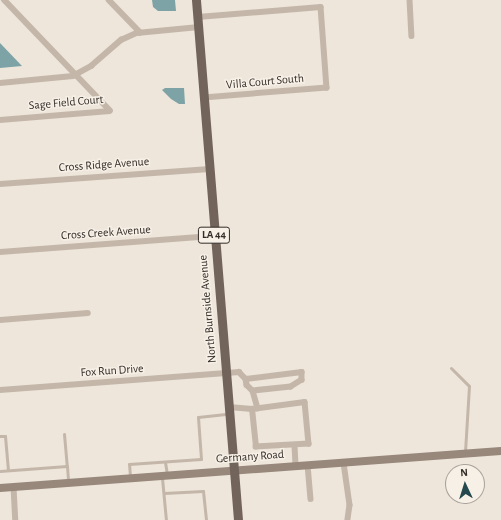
<!DOCTYPE html>
<html>
<head>
<meta charset="utf-8">
<style>
  body { margin:0 }
  #map { position:relative; width:501px; height:520px; overflow:hidden; background:#eee6db; font-family:"Alegreya Sans",sans-serif }
  div>[style] { position:absolute }
  .water>* { inset:0; background:#7ea3a7 }
  .service>* { height:3px; margin:-1.5px; padding:0 1.5px; transform-origin:1.5px; border-radius:1.5px; background:#c4b7a9 }
  .minor>* { height:5.5px; margin:-2.75px; padding:0 2.75px; transform-origin:2.75px; border-radius:2.75px; background:#c4b7a9 }
  .secondary>* { height:8px; margin:-4px; padding:0 4px; transform-origin:4px; border-radius:4px; background:#98877b }
  .primary>* { height:9px; margin:-4.5px; padding:0 4.5px; transform-origin:4.5px; border-radius:4.5px; background:#73645b }
  span { translate:-50% -50%; white-space:nowrap; text-align:center; line-height:1.15; -webkit-text-stroke:3px #f6f0e7; paint-order:stroke }
  .shield-label span { padding:1px 3px; background:#f6f0e7; border:1px solid; border-radius:3px; -webkit-text-stroke-width:0 }
  .shield-label { font-size:11px; color:#332c28; font-weight:700 }
  .street-label { font-size:12px; color:#332c28 }
  .north { position:absolute; left:445px; top:464px; width:40px; height:40px; box-sizing:border-box; background:#f6f0e7; border:1px solid #a8a29b; border-radius:50%; rotate:356deg; font-size:11px; font-weight:700; line-height:16px; text-align:center; color:#332c28 }
  .north::after { content:''; display:block; margin:auto; width:14px; height:18px; background:#23494e; clip-path:polygon(50% 0,100% 100%,50% 72%,0 100%) }
</style>
</head>
<body>
<div id="map">
  <div class="water">
    <div style="clip-path:polygon(152px 0,175px 0,176px 11px,158px 11px,153px 7px)"></div>
    <div style="clip-path:polygon(0 43px,22px 66px,0 68px)"></div>
    <div style="clip-path:polygon(165px 88px,184px 88px,185px 104px,179px 104px,171px 99px,162px 90px)"></div>
  </div>
  <div class="service">
    <div style="left:451px;top:368px;width:25px;rotate:45deg"></div>
    <div style="left:469px;top:386px;width:66px;rotate:93.5deg"></div>
    <div style="left:64px;top:434px;width:32px;rotate:85deg"></div>
    <div style="left:0;top:436px;width:5px"></div>
    <div style="left:5px;top:436px;width:34px;rotate:85deg"></div>
    <div style="left:165px;top:462px;width:12px;rotate:81deg"></div>
    <div style="left:0;top:471px;width:67px;rotate:-4.3deg"></div>
    <div style="left:67px;top:466px;width:15px;rotate:86deg"></div>
    <div style="left:130px;top:477px;width:13px;rotate:-94deg"></div>
    <div style="left:129px;top:464px;width:72px;rotate:-4deg"></div>
    <div style="left:201px;top:459px;width:42px;rotate:-94.1deg"></div>
    <div style="left:198px;top:417px;width:30px;rotate:-6deg"></div>
    <div style="left:162px;top:478px;width:42px;rotate:84.6deg"></div>
    <div style="left:164px;top:493px;width:39px;rotate:-3deg"></div>
    <div style="left:203px;top:491px;width:29px;rotate:84deg"></div>
  </div>
  <div class="minor">
    <div style="left:109px;top:0;width:45px;rotate:45.9deg"></div>
    <div style="left:410px;top:0;width:36px;rotate:87deg"></div>
    <div style="left:198px;top:17px;width:123px;rotate:-4.6deg"></div>
    <div style="left:321px;top:7px;width:81px;rotate:85.8deg"></div>
    <div style="left:327px;top:88px;width:123px;rotate:175.4deg"></div>
    <div style="left:0;top:83px;width:73px;rotate:-5.5deg"></div>
    <div style="left:73px;top:76px;width:21px;rotate:-29deg"></div>
    <div style="left:91px;top:66px;width:40px;rotate:-41deg"></div>
    <div style="left:121px;top:40px;width:17px;rotate:-24deg"></div>
    <div style="left:137px;top:33px;width:62px;rotate:-5.5deg"></div>
    <div style="left:0;top:120px;width:110px;rotate:-4.7deg"></div>
    <div style="left:110px;top:111px;width:153px;rotate:-133.7deg"></div>
    <div style="left:0;top:184px;width:210px;rotate:-4.1deg"></div>
    <div style="left:0;top:252px;width:216px;rotate:-4.3deg"></div>
    <div style="left:0;top:320px;width:88px;rotate:-4.5deg"></div>
    <div style="left:246px;top:379px;width:6px;rotate:81deg"></div>
    <div style="left:247px;top:385px;width:8px;rotate:45deg"></div>
    <div style="left:0;top:390px;width:240px;rotate:-4.3deg"></div>
    <div style="left:239px;top:372px;width:10px;rotate:45deg"></div>
    <div style="left:246px;top:379px;width:56px;rotate:-7.1deg"></div>
    <div style="left:302px;top:372px;width:8px;rotate:90deg"></div>
    <div style="left:302px;top:380px;width:13px;rotate:148deg"></div>
    <div style="left:291px;top:387px;width:38px;rotate:174deg"></div>
    <div style="left:253px;top:391px;width:18px;rotate:74deg"></div>
    <div style="left:229px;top:407px;width:23px;rotate:5deg"></div>
    <div style="left:252px;top:409px;width:53px;rotate:-7.5deg"></div>
    <div style="left:305px;top:402px;width:42px;rotate:84.6deg"></div>
    <div style="left:309px;top:444px;width:53px;rotate:176.8deg"></div>
    <div style="left:256px;top:447px;width:38px;rotate:-96deg"></div>
    <div style="left:295px;top:446px;width:20px;rotate:87deg"></div>
    <div style="left:344px;top:463px;width:42px;rotate:81.9deg"></div>
    <div style="left:350px;top:505px;width:15px;rotate:98deg"></div>
    <div style="left:308px;top:465px;width:34px;rotate:85deg"></div>
    <div style="left:14px;top:487px;width:33px;rotate:87deg"></div>
  </div>
  <div class="secondary">
    <div style="left:0;top:488px;width:502px;rotate:-4.22deg"></div>
  </div>
  <div class="primary">
    <div style="left:196px;top:0;width:522px;rotate:85.38deg"></div>
  </div>
  <div class="shield-label">
    <span style="left:214px;top:235px">LA 44</span>
  </div>
  <div class="street-label">
    <span style="left:265px;top:82px;rotate:-5deg">Villa Court South</span>
    <span style="left:66px;top:103px;rotate:-5deg">Sage Field Court</span>
    <span style="left:104px;top:165px;rotate:-4deg">Cross Ridge Avenue</span>
    <span style="left:106px;top:233px;rotate:-4deg">Cross Creek Avenue</span>
    <span style="left:208px;top:309px;rotate:-95deg">North Burnside Avenue</span>
    <span style="left:112px;top:371px;rotate:-4deg">Fox Run Drive</span>
    <span style="left:250px;top:457px;rotate:-4deg">Germany Road</span>
  </div>
  <div class="north">N</div>
</div>
</body>
</html>
